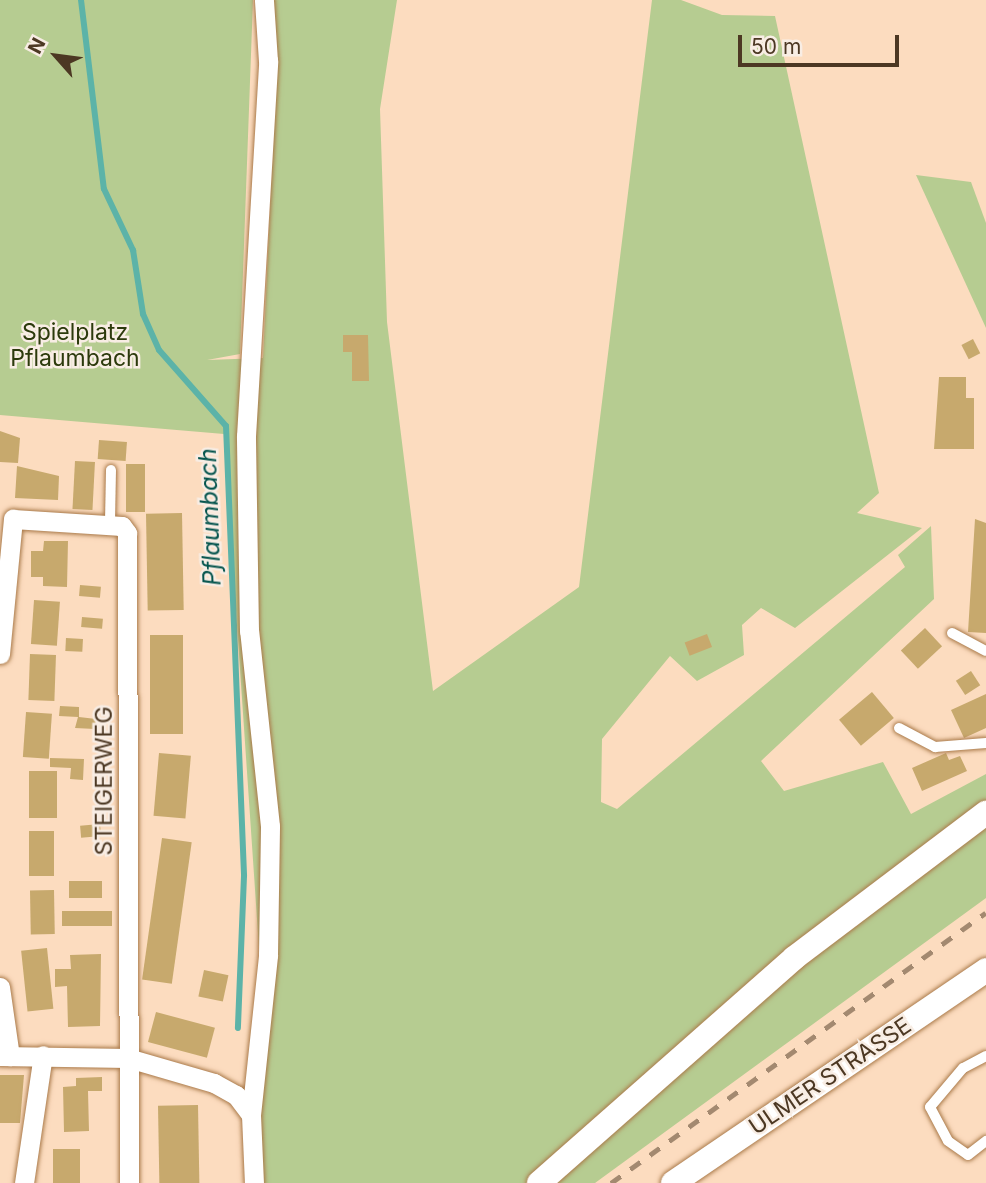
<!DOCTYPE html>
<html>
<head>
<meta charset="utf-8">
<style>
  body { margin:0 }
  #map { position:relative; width:986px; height:1183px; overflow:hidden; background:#fcdcbf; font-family:Inter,sans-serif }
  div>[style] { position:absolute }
  .green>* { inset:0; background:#b6cc91 }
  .stream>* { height:6px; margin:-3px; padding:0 3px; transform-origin:3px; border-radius:3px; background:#5cb3a8 }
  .building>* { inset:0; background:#c7a96d; transform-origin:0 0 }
  .roads { filter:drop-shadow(0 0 2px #aa7a4a) drop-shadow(0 0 2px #aa7a4a) }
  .service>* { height:10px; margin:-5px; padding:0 5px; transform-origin:5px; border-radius:5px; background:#fff }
  .minor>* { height:19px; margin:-9.5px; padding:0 9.5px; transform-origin:9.5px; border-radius:9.5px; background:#fff }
  .tertiary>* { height:24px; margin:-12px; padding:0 12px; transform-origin:12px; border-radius:12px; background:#fff }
  .rail>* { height:5px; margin-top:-2.5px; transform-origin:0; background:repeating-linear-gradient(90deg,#a38970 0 12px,transparent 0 24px) }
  span { translate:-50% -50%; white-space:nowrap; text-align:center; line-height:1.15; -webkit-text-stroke:5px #f8ede4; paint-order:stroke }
  .park-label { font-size:23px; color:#2c3a0c }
  .street-label { font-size:23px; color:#4c3823 }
  .water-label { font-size:24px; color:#04544d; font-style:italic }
  .north { position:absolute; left:21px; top:21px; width:70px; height:70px; -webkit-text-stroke:5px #f8ede4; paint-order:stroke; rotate:298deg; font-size:19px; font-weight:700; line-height:28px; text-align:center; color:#4c3823 }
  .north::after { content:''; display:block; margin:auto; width:24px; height:32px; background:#4c3823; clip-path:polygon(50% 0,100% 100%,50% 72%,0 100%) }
  .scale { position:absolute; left:738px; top:35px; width:161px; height:32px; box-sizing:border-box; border:4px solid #4c3823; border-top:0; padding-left:9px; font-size:21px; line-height:24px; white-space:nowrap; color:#4c3823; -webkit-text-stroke:5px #f8ede4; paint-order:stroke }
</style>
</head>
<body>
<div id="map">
  <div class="green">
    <div style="clip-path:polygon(0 0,253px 0,240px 354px,207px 360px,263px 358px,277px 62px,271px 0,397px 0,380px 109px,387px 322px,433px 691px,579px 587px,652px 0,681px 0,722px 15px,775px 16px,879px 493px,857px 513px,922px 528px,795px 628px,761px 608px,742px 625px,744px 655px,697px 681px,670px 656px,602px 739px,601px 802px,617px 809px,905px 567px,898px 555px,931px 526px,934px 599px,761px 761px,784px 791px,883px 762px,911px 814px,986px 774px,986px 898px,595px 1183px,254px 1183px,266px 1051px,224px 434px,0 415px)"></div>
    <div style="clip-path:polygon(916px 175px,971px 182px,986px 223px,986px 328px)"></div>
  </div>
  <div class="stream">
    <div style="left:81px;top:0;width:190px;rotate:83.1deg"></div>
    <div style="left:104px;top:189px;width:68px;rotate:64.6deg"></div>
    <div style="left:133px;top:250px;width:65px;rotate:81.1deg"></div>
    <div style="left:143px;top:314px;width:39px;rotate:66deg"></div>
    <div style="left:159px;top:350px;width:101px;rotate:48.6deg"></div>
    <div style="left:226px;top:426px;width:450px;rotate:87.7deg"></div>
    <div style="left:244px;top:876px;width:152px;rotate:92.3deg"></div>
  </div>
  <div class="building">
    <div style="clip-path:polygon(343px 335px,368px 335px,369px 381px,352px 381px,352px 352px,343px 352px)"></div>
    <div style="left:973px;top:339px;width:16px;height:13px;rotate:63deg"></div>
    <div style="clip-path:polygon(939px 377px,966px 377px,966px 398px,974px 398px,974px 449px,934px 449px)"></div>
    <div style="clip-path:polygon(0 431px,20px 438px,18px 463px,0 462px)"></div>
    <div style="left:99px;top:440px;width:28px;height:19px;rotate:4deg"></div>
    <div style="left:75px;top:461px;width:20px;height:48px;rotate:3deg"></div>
    <div style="left:126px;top:464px;width:19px;height:48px"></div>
    <div style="clip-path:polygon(17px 466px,59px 476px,58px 500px,15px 498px)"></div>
    <div style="left:182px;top:513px;width:97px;height:36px;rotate:89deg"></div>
    <div style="clip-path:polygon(975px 519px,986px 523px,986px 633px,968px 632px)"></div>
    <div style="clip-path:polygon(44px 541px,68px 541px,67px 587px,43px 586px,43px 577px,31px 577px,31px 551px,43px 551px)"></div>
    <div style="left:80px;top:585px;width:21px;height:11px;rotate:5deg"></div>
    <div style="left:34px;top:600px;width:26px;height:44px;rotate:4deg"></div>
    <div style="left:82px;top:617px;width:21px;height:10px;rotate:5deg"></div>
    <div style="left:925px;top:628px;width:25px;height:33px;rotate:47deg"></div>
    <div style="left:707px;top:634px;width:14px;height:24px;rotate:69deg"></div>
    <div style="left:150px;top:635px;width:33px;height:99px"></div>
    <div style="left:66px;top:638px;width:17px;height:13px;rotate:3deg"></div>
    <div style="left:30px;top:654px;width:26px;height:46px;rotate:2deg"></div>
    <div style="left:971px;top:671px;width:17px;height:18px;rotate:57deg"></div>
    <div style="left:872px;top:692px;width:34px;height:43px;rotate:50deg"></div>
    <div style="clip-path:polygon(986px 694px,986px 728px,964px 738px,951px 710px)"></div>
    <div style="clip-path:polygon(60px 706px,79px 707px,79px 717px,96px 719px,95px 729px,75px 728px,78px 717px,59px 716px)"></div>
    <div style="left:26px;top:712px;width:26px;height:45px;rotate:4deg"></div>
    <div style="left:159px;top:753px;width:32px;height:63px;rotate:5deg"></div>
    <div style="clip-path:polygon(946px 753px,949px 760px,960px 756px,967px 771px,922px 791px,912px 768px)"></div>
    <div style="clip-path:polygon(50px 758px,84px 759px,83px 780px,70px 779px,71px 768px,50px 767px)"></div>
    <div style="left:29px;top:771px;width:28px;height:47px"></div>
    <div style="left:100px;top:824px;width:12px;height:20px;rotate:85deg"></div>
    <div style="left:29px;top:831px;width:25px;height:45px"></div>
    <div style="left:162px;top:838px;width:30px;height:143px;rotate:8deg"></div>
    <div style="left:102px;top:881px;width:17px;height:33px;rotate:90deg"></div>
    <div style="left:54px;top:890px;width:44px;height:24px;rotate:89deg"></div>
    <div style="left:112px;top:911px;width:15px;height:50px;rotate:90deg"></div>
    <div style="left:47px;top:948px;width:61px;height:26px;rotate:84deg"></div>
    <div style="clip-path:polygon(101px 954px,100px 1026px,68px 1027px,67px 986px,55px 987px,55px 969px,71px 969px,70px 955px)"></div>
    <div style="left:204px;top:970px;width:25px;height:27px;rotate:12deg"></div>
    <div style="left:156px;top:1012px;width:61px;height:31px;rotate:15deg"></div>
    <div style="clip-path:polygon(0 1075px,24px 1075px,20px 1123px,0 1123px)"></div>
    <div style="clip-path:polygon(102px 1077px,102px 1091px,88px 1091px,89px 1131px,64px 1132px,63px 1087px,76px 1086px,76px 1078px)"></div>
    <div style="left:198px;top:1105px;width:78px;height:40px;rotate:89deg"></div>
    <div style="left:53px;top:1149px;width:27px;height:34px"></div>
  </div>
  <div class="roads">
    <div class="service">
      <div style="left:110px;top:522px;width:52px;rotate:-88.9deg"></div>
      <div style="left:952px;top:633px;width:38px;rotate:28deg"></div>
      <div style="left:899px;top:728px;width:41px;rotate:27.8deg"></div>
      <div style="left:935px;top:747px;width:51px;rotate:-4.5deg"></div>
      <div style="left:986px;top:1056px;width:26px;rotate:152deg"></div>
      <div style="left:963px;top:1068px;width:51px;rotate:130.2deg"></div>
      <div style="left:930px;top:1107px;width:38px;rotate:62deg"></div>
      <div style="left:948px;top:1141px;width:24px;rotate:35deg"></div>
      <div style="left:968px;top:1155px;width:23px;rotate:-38deg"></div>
    </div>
    <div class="minor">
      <div style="left:0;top:654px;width:136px;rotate:-84.5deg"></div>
      <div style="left:13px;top:519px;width:109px;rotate:3.7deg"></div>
      <div style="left:122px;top:526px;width:9px;rotate:54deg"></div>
      <div style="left:127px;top:533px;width:650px;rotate:89.82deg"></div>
      <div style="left:0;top:987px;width:70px;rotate:81.8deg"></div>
      <div style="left:0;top:1056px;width:128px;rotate:0.9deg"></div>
      <div style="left:128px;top:1058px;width:90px;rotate:16.2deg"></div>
      <div style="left:214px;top:1083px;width:25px;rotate:29deg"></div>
      <div style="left:236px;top:1095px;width:25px;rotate:53deg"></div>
      <div style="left:251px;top:1115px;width:68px;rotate:87.5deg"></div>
      <div style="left:251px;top:1115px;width:161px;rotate:-83.9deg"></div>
      <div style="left:268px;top:955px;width:129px;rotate:-89.1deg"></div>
      <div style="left:270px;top:826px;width:196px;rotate:-96.1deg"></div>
      <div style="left:249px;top:631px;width:195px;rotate:-90.9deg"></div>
      <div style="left:246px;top:436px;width:376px;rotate:-86.6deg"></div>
      <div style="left:268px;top:61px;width:61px;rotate:-93.8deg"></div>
      <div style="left:24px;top:1183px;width:129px;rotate:-81.6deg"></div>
    </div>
    <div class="tertiary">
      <div style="left:539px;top:1183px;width:340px;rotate:-41.4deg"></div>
      <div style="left:794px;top:958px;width:241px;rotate:-37.1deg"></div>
      <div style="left:673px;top:1183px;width:379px;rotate:-34.2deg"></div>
    </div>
  </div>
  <div class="rail">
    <div style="left:611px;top:1183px;width:462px;rotate:-35.8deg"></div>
  </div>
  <div class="park-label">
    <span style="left:75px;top:345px">Spielplatz<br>Pflaumbach</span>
  </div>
  <div class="street-label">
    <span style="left:104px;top:781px;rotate:-90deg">STEIGERWEG</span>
    <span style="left:830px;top:1076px;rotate:-34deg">ULMER STRASSE</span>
  </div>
  <div class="water-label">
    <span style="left:210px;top:517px;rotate:-92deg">Pflaumbach</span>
  </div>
  <div class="north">N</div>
  <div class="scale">50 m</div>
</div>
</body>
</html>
